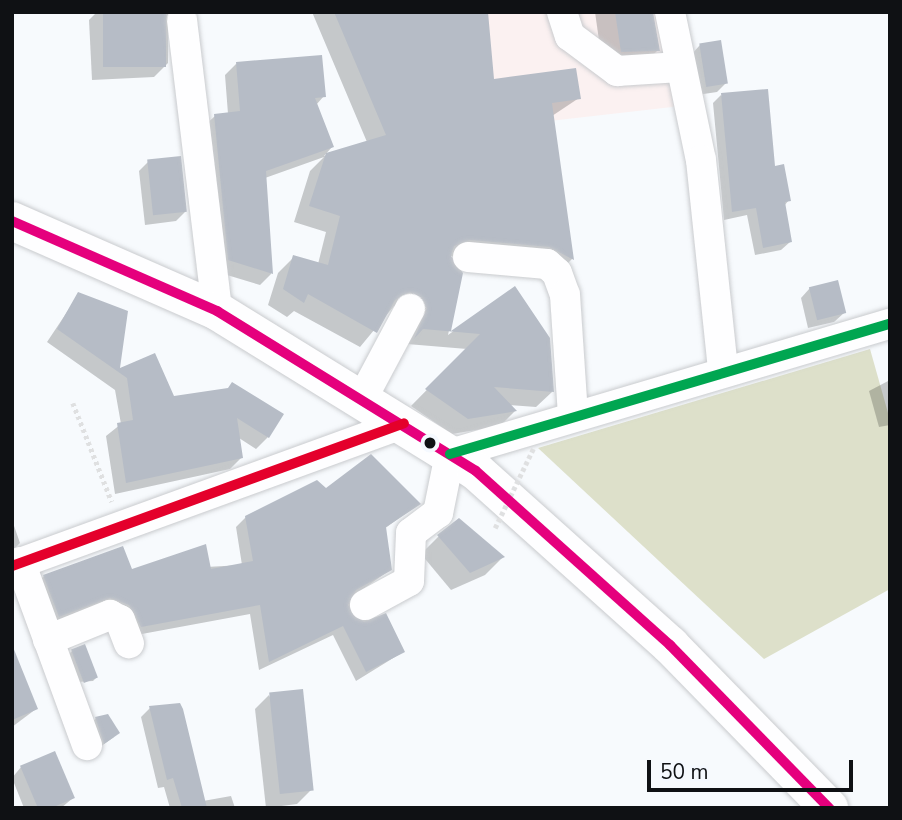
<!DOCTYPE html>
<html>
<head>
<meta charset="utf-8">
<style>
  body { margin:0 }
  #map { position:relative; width:902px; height:820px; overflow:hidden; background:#f7fafd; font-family:"Nunito Sans",sans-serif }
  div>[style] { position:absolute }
  .education>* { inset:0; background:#fbf1f1 }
  .green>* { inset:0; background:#dde0ca }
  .shadow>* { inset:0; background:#0003 }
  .building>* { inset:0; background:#b6bcc6; transform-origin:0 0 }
  .path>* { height:4.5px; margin-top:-2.25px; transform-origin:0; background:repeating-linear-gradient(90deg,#dfe0e1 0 3.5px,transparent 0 7px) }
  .roads { filter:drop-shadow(0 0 2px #c9cbce) drop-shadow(0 0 2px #c9cbce) }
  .minor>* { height:30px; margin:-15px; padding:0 15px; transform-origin:15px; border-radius:15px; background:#fefeff }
  .highway>* { height:38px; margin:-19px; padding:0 19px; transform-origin:19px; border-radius:19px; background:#fefeff }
  .path-bridge>* { height:4.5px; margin-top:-2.25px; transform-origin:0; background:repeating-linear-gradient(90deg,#dfe0e1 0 3.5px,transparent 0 7px) }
  .bus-1>* { height:10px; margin:-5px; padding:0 5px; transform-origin:5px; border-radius:5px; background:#e5007d }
  .bus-2>* { height:10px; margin:-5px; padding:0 5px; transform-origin:5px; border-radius:5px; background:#00a651 }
  .bus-3>* { height:10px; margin:-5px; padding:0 5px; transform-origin:5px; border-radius:5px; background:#e4002b }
  .dots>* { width:19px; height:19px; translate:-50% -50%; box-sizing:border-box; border:4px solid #f5f9ff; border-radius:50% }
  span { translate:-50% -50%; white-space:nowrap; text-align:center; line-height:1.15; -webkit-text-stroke:6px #f5f9ff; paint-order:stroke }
  .frame { position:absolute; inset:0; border:14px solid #0f1114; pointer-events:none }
  .scale { position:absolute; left:647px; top:760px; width:206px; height:32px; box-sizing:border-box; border:4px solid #0f1114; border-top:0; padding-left:9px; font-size:21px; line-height:24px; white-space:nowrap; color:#0f1114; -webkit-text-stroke:5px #f5f9ff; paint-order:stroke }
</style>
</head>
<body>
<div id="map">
  <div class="education">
    <div style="clip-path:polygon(408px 12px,670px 12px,681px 106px,453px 132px)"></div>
  </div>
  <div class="green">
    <div style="clip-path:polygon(870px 349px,890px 420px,890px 589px,764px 659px,538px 448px)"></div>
  </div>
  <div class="shadow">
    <div style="clip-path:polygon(97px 12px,168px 12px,168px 63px,154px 77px,92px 80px,89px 20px)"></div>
    <div style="clip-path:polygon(312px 12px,403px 12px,492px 81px,579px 98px,552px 116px,572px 259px,556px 275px,532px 262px,449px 256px,461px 274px,448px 335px,514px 288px,552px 392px,536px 407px,509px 405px,515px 411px,500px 426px,452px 434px,411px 406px,467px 349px,407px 344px,413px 324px,394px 306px,360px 347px,294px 311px,287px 317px,268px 305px,278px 273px,294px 257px,318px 264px,326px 232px,294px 222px,310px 171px,324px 157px,265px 178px,271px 274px,260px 285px,217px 272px,203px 127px,215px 116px,228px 114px,225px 75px,236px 64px,324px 96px,316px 105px,332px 147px,324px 156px,367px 142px)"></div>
    <div style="clip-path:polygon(595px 12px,652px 12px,658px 50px,640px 68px,603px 69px)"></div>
    <div style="clip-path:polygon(700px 45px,726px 83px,717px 92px,697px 95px,691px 55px)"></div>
    <div style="clip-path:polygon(721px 95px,789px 200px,784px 206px,790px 242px,781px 250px,755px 255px,747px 215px,724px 220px,713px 103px)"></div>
    <div style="clip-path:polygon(148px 162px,186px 211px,176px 221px,145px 225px,139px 171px)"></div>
    <div style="clip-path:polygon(810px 288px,844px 313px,834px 322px,808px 328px,801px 298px)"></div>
    <div style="clip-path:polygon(79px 294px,118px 371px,173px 398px,226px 390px,268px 437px,256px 449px,239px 438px,242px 457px,230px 469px,115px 494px,106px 436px,121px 424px,115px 390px,47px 342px)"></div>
    <div style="clip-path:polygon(890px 380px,890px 425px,879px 427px,869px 391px)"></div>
    <div style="clip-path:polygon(326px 491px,419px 504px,384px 529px,390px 570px,349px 599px,355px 622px,385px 615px,403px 652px,356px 681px,333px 635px,259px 670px,250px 614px,131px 636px,119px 615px,49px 626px,34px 586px,44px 576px,242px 565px,236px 527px,246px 517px)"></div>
    <div style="clip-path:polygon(12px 520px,20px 543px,12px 551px)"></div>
    <div style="clip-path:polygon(439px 536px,502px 558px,485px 575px,451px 590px,421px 554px)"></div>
    <div style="clip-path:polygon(12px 649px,36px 709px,12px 727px)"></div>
    <div style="clip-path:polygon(72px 651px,96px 678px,93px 681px,77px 682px,67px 656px)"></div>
    <div style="clip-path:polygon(269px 695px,311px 790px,297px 804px,266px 808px,255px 709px)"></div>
    <div style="clip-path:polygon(150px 708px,203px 801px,231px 796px,235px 808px,170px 808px,164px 787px,158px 788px,141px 717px)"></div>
    <div style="clip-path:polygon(96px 718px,114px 737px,100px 747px,92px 723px)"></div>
    <div style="clip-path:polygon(21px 767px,73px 798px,61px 808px,24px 808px,12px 778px)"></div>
  </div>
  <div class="building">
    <div style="left:103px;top:12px;width:63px;height:55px"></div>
    <div style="clip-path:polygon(334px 12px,488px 12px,494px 79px,576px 68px,581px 99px,552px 103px,574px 260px,549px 247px,470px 240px,454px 246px,451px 256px,463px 273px,451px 331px,515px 286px,550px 338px,554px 392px,494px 387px,517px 411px,468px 419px,425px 389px,480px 334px,423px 329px,414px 339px,427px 308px,410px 292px,395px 300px,377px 333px,308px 294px,304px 303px,283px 289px,293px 255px,328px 265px,340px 216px,309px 206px,326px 153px,386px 135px)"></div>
    <div style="clip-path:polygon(615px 12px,653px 12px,660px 51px,621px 52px)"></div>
    <div style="left:721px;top:40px;width:44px;height:22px;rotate:81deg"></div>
    <div style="clip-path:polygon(322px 55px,326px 97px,315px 98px,334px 147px,266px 171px,273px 274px,228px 260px,214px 114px,240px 111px,236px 62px)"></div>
    <div style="clip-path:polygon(768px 89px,775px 166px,784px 164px,791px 201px,785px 202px,792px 242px,763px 248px,756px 208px,732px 212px,721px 93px)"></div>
    <div style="left:181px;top:156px;width:56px;height:34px;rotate:84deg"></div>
    <div style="left:838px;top:280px;width:34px;height:30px;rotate:76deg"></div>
    <div style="clip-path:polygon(78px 292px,128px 311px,120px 368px,155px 353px,174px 396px,228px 388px,232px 382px,284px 414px,269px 438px,237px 418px,243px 458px,126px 483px,117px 423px,133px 420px,127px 378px,57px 329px)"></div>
    <div style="clip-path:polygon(371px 454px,421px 504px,386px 527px,392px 570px,356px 590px,348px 605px,364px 622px,386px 613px,405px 652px,366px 672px,343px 626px,269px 662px,260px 605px,141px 627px,129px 605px,110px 598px,59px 617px,43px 575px,123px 546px,132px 569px,206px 544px,211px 569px,253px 561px,245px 516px,317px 480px,326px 488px)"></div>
    <div style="clip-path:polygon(459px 518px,505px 557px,470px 573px,437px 535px)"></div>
    <div style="left:85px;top:644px;width:36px;height:15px;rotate:69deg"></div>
    <div style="clip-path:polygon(13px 647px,38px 709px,12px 720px)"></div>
    <div style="left:303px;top:689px;width:102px;height:34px;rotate:84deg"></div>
    <div style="clip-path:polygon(180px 703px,183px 709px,207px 808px,182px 808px,173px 778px,167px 780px,149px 706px)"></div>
    <div style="clip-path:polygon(108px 714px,120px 733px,104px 744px,95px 717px)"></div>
    <div style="left:55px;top:751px;width:51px;height:38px;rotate:67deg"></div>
  </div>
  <div class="path">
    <div style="left:73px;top:403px;width:106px;rotate:68.5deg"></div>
  </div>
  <div class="roads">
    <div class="minor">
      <div style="left:562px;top:12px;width:25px;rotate:72deg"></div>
      <div style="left:570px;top:36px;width:59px;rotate:36.7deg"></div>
      <div style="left:617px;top:71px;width:63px;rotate:-3.6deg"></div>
      <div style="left:670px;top:12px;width:151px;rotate:78.2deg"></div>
      <div style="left:701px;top:160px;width:212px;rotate:84deg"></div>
      <div style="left:182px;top:20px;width:293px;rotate:83.1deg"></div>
      <div style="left:468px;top:257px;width:79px;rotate:5.1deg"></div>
      <div style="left:547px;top:264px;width:13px;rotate:42deg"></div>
      <div style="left:557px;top:273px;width:23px;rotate:70deg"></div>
      <div style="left:565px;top:295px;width:120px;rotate:86.2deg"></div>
      <div style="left:363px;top:397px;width:100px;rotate:-61.9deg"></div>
      <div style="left:20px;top:562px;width:195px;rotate:69.9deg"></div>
      <div style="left:12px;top:566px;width:417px;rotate:-20deg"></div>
      <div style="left:365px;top:605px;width:50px;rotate:-28.6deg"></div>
      <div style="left:409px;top:581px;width:48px;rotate:-87.6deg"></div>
      <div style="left:411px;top:533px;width:34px;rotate:-37deg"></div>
      <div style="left:438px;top:513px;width:60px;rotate:-78.5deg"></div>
      <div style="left:450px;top:454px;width:459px;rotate:-16.5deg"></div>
      <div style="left:48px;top:640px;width:67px;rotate:-22deg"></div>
      <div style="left:110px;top:615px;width:11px;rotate:27deg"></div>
      <div style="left:120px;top:620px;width:25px;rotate:69deg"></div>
    </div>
    <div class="highway">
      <div style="left:12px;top:221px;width:224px;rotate:23.7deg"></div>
      <div style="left:217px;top:311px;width:304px;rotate:31.7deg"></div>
      <div style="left:476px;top:471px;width:261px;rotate:41.9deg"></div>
      <div style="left:670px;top:645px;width:228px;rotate:45.7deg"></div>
    </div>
  </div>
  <div class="path-bridge">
    <div style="left:495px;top:528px;width:90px;rotate:-64.3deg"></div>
  </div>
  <div class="bus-1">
    <div style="left:12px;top:221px;width:224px;rotate:23.7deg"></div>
    <div style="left:217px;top:311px;width:304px;rotate:31.7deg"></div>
    <div style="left:476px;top:471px;width:261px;rotate:41.9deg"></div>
    <div style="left:670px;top:645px;width:228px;rotate:45.7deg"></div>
  </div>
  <div class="bus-2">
    <div style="left:450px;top:454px;width:459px;rotate:-16.5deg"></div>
  </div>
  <div class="bus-3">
    <div style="left:12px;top:566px;width:417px;rotate:-20deg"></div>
  </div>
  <div class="dots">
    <div style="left:430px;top:443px;background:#0f1114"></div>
  </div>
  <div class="frame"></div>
  <div class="scale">50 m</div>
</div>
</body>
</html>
